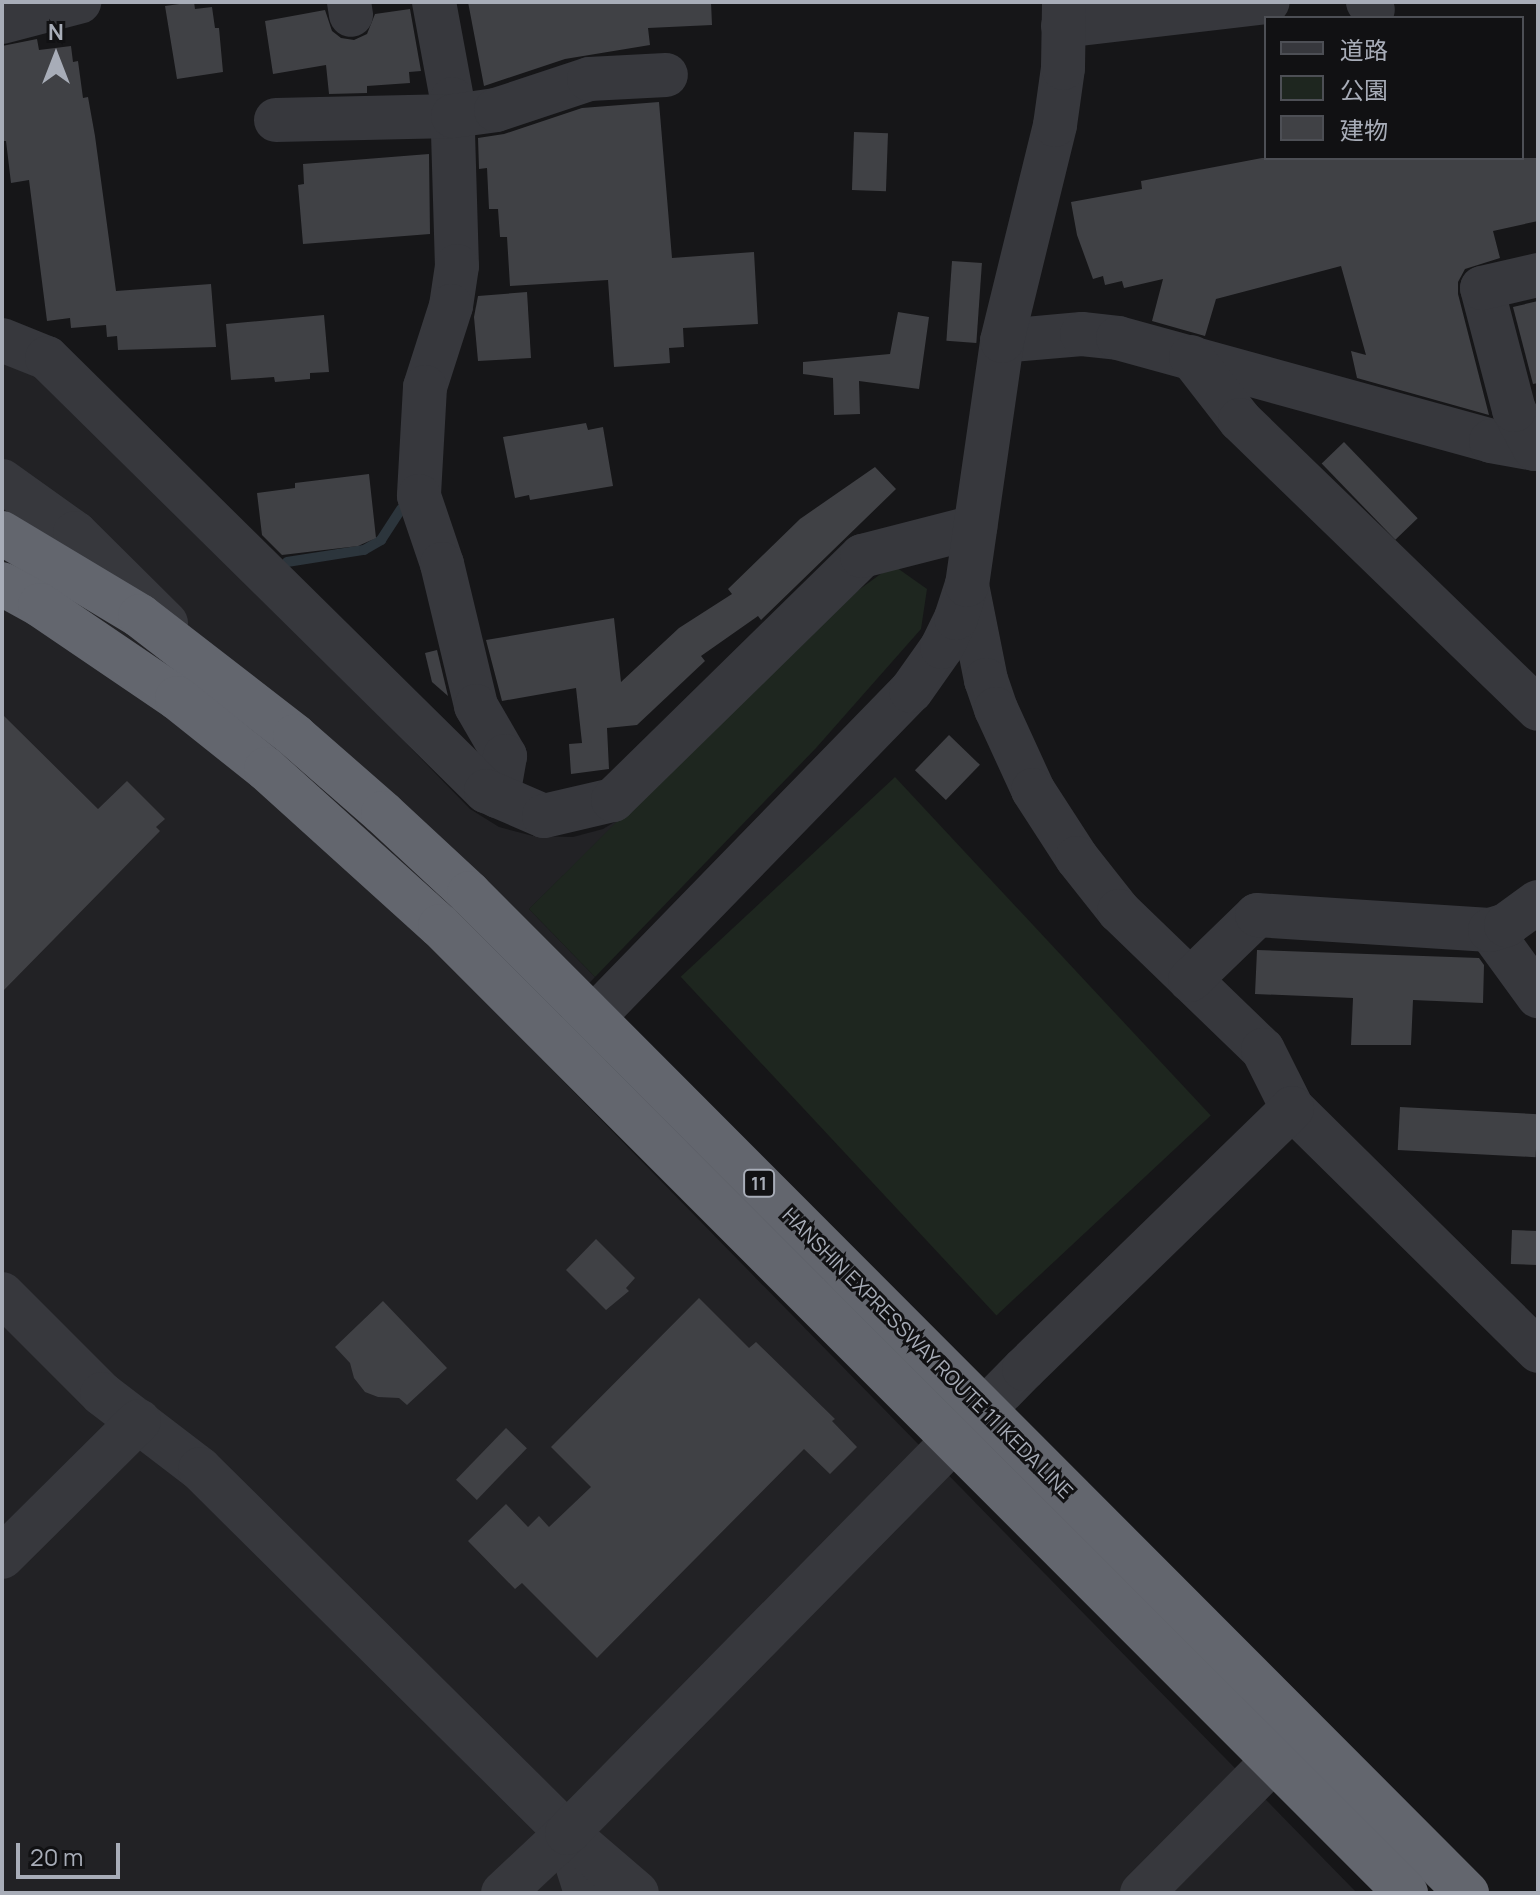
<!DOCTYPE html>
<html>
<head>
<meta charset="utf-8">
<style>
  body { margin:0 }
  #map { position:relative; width:1540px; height:1895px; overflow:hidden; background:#161618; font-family:Manrope,"Noto Sans JP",sans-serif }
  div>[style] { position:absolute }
  .built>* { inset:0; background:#222225 }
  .green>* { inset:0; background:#1e261f; transform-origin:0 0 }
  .stream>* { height:10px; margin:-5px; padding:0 5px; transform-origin:5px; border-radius:5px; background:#2c353c }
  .building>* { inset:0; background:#404145; transform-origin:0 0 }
  .minor>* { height:44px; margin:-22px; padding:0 22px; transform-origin:22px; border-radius:22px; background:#37383d }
  .highway-bridge>* { height:44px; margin:-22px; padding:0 22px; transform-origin:22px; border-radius:22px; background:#63666e }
  span { translate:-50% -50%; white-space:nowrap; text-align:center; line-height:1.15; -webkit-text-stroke:6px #111113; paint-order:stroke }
  .shield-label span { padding:2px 6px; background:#111113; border:2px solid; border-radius:6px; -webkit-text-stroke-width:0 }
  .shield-label { font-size:18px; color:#a8adb8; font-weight:700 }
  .street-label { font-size:20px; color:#a8adb8 }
  .frame { position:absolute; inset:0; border:4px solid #a8adb8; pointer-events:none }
  .legend { position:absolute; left:1264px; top:16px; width:260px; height:144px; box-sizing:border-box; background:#111113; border:2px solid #4d4f55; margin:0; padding:10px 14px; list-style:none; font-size:24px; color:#a8adb8 }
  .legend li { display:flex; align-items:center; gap:16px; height:40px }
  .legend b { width:40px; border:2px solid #4d4f55 }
  .north { position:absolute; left:16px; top:16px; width:80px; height:80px; -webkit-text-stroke:6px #111113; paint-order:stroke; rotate:0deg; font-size:22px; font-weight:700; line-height:32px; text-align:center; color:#a8adb8 }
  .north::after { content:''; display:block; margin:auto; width:28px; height:36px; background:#a8adb8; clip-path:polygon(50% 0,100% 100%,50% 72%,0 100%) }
  .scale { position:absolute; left:16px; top:1843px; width:104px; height:36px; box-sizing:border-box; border:4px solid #a8adb8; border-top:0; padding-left:10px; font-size:24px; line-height:28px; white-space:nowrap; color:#a8adb8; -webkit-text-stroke:6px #111113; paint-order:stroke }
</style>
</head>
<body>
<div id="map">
  <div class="built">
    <div style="clip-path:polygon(2px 362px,35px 373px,77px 405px,470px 809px,499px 827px,533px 836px,573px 837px,603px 829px,623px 817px,529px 909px,595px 977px,529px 1046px,1357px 1893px,2px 1893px)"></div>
  </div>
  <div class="green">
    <div style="clip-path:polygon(893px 565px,927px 589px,921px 629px,816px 748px,595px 977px,529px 909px,827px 613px)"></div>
    <div style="left:895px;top:777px;width:463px;height:293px;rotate:47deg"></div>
  </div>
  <div class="stream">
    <div style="left:287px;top:562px;width:78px;rotate:-8.9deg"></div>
    <div style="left:364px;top:550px;width:20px;rotate:-30deg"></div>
    <div style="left:381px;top:540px;width:37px;rotate:-57deg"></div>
  </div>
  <div class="building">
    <div style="clip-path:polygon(194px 2px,195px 9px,212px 7px,215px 28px,219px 28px,223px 72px,177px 79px,165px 6px)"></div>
    <div style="clip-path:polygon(468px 2px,711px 2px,712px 25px,648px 28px,650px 45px,565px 59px,484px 86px)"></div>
    <div style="clip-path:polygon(410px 9px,421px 71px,409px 72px,410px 83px,367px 86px,367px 93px,329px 94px,326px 65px,273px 74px,265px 21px,325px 10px,332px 31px,341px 38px,354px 40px,367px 34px,375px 14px)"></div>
    <div style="clip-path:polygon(37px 39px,39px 50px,71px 46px,73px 62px,78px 61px,83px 98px,88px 97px,95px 136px,116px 291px,211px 284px,216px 347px,118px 350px,117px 336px,107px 337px,106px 325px,71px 328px,70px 318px,47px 321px,29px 180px,11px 183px,6px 141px,2px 141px,2px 46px)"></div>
    <div style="clip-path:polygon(659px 102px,672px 258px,754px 252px,758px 324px,683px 328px,684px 347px,669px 348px,670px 363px,614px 367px,608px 280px,510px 286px,507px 237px,500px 237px,498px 209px,489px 209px,487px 168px,479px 169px,478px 138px,504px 134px,582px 108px)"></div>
    <div style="left:854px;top:132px;width:34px;height:58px;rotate:2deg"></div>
    <div style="clip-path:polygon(429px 154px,430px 234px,303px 244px,298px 185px,304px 184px,303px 164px)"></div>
    <div style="clip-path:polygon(1262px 158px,1538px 158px,1538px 221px,1493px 231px,1500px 258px,1465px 269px,1458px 282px,1458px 294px,1489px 415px,1357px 378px,1351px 351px,1366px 355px,1341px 266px,1216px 299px,1205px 336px,1152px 321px,1163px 279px,1124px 288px,1122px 281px,1105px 285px,1103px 276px,1093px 279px,1077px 235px,1071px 202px,1142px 189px,1141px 181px)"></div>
    <div style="left:952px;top:261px;width:30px;height:80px;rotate:4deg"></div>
    <div style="clip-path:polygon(527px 292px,531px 358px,478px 361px,474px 317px,478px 296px)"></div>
    <div style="clip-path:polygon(1538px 301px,1538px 383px,1533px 384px,1513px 307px)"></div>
    <div style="clip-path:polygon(898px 312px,929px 317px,919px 389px,859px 381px,860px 414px,834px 415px,833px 378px,803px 374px,803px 362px,890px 354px)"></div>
    <div style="clip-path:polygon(324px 315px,329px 372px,310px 373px,310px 379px,275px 382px,274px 377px,231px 380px,226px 324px)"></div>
    <div style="clip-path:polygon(586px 423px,588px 430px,603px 427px,613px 486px,530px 500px,529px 495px,515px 498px,503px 437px)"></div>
    <div style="left:1344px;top:442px;width:106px;height:31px;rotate:46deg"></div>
    <div style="clip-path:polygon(875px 467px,896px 489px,761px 620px,758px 616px,701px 656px,705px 661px,637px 725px,607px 728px,609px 769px,571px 774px,569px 744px,582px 743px,576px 688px,502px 701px,486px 640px,614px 618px,621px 682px,679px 628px,732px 594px,728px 589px,800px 519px)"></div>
    <div style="clip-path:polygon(369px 474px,376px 538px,358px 546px,282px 555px,262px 535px,257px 493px,295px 488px,295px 483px)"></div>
    <div style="clip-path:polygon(437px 650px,448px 696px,432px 682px,425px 653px)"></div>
    <div style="clip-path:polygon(2px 714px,98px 809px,127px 781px,165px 819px,156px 827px,160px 831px,2px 992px)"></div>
    <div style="left:949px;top:735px;width:43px;height:49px;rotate:44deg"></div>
    <div style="clip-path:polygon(1257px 950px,1479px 958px,1484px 965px,1483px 1003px,1413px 1000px,1411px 1045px,1351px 1045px,1353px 998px,1255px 994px)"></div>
    <div style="left:1400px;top:1107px;width:138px;height:43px;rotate:3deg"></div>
    <div style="left:1512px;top:1230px;width:26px;height:34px;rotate:2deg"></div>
    <div style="clip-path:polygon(596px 1239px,635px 1278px,626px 1288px,629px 1291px,606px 1310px,566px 1270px)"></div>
    <div style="clip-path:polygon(699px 1298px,749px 1348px,756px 1342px,835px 1419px,832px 1421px,857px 1447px,830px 1474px,804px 1449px,597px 1658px,522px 1583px,515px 1589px,468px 1541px,506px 1504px,528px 1527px,539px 1516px,549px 1527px,591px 1487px,551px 1447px)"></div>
    <div style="clip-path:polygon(383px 1301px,447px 1368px,407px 1405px,399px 1398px,378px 1397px,365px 1392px,354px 1378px,350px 1363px,335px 1347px)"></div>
    <div style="left:506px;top:1428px;width:29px;height:72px;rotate:44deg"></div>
  </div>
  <div class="minor">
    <div style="left:349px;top:2px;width:13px;rotate:81deg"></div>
    <div style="left:434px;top:2px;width:99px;rotate:79.5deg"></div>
    <div style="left:452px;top:99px;width:167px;rotate:88.3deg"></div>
    <div style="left:457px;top:266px;width:40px;rotate:98.5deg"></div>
    <div style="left:451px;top:306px;width:85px;rotate:107.8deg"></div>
    <div style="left:425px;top:387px;width:109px;rotate:93.2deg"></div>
    <div style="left:419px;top:496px;width:72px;rotate:71.3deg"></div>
    <div style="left:442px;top:564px;width:146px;rotate:76.5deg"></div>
    <div style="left:476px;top:706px;width:58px;rotate:59.9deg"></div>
    <div style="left:505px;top:756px;width:41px;rotate:99.9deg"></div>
    <div style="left:1368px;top:2px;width:9px;rotate:58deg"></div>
    <div style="left:2px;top:22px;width:80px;rotate:-14.6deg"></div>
    <div style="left:1063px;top:26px;width:206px;rotate:-6.7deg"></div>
    <div style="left:276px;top:120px;width:177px;rotate:-1.3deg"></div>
    <div style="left:453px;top:116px;width:43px;rotate:-7.9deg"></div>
    <div style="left:496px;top:110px;width:98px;rotate:-18.4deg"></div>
    <div style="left:589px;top:79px;width:77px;rotate:-3deg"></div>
    <div style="left:2px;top:340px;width:48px;rotate:21.8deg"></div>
    <div style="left:47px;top:358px;width:617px;rotate:44.61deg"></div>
    <div style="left:486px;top:791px;width:63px;rotate:23.3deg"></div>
    <div style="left:544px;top:816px;width:71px;rotate:-13.1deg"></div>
    <div style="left:613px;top:800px;width:349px;rotate:-44.4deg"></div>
    <div style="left:862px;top:556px;width:117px;rotate:-14.4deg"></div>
    <div style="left:1002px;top:341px;width:80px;rotate:-5deg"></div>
    <div style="left:1082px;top:334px;width:36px;rotate:6deg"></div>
    <div style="left:1118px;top:338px;width:387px;rotate:15.4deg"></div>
    <div style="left:1491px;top:441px;width:45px;rotate:10.3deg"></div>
    <div style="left:1535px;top:449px;width:44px;rotate:-118.3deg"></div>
    <div style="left:1514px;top:410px;width:126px;rotate:-104.7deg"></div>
    <div style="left:1482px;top:288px;width:57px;rotate:-13.1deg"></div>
    <div style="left:1191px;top:357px;width:80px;rotate:52.1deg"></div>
    <div style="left:1240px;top:420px;width:415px;rotate:44.1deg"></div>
    <div style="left:2px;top:481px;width:90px;rotate:35.5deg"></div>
    <div style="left:75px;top:533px;width:128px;rotate:44.7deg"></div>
    <div style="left:967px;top:585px;width:97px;rotate:78.7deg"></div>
    <div style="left:986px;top:680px;width:31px;rotate:71deg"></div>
    <div style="left:996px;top:709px;width:89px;rotate:65.4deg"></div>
    <div style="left:1033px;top:790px;width:81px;rotate:57.1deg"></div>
    <div style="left:1077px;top:858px;width:68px;rotate:51.6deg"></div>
    <div style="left:1119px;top:911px;width:200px;rotate:44deg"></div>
    <div style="left:1263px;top:1050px;width:65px;rotate:63.4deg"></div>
    <div style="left:1292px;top:1108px;width:346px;rotate:44.6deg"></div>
    <div style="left:1490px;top:930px;width:82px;rotate:54deg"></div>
    <div style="left:1190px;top:980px;width:93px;rotate:-44.1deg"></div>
    <div style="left:1257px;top:915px;width:233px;rotate:3.7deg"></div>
    <div style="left:1490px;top:930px;width:17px;rotate:-17deg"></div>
    <div style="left:1506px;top:925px;width:39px;rotate:-36deg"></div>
    <div style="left:590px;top:1045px;width:17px;rotate:-135deg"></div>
    <div style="left:578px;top:1033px;width:477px;rotate:-45.8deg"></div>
    <div style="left:911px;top:691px;width:54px;rotate:-54.8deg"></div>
    <div style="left:942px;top:647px;width:32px;rotate:-64deg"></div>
    <div style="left:956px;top:618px;width:35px;rotate:-72deg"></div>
    <div style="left:967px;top:585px;width:246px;rotate:-81.8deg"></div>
    <div style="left:1002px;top:341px;width:222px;rotate:-76.2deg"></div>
    <div style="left:1055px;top:125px;width:58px;rotate:-82deg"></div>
    <div style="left:1063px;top:68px;width:66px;rotate:-89.1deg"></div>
    <div style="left:2px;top:1294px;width:141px;rotate:45deg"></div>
    <div style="left:102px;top:1394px;width:123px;rotate:37.4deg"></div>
    <div style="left:200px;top:1469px;width:517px;rotate:44.76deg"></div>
    <div style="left:567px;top:1833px;width:63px;rotate:72.4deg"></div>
    <div style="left:2px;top:1557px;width:193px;rotate:-44.8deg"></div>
    <div style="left:567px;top:1833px;width:92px;rotate:40.6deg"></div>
    <div style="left:503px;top:1893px;width:88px;rotate:-43.2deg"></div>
    <div style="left:567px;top:1833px;width:651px;rotate:-45.44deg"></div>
    <div style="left:1024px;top:1369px;width:374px;rotate:-44.2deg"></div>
    <div style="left:1142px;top:1893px;width:211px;rotate:-45.2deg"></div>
  </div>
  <div class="highway-bridge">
    <div style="left:2px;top:533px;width:161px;rotate:31deg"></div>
    <div style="left:140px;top:616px;width:196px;rotate:37.7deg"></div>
    <div style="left:295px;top:736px;width:117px;rotate:41.2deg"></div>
    <div style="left:383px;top:813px;width:117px;rotate:42.9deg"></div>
    <div style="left:469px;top:893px;width:1413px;rotate:45.06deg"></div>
    <div style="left:2px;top:584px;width:43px;rotate:28.9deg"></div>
    <div style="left:40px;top:605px;width:166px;rotate:34.2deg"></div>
    <div style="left:177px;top:698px;width:114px;rotate:38.6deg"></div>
    <div style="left:266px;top:769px;width:234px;rotate:42.1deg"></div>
    <div style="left:440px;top:926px;width:1367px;rotate:45.03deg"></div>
  </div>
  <div class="shield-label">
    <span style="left:759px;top:1183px">11</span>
  </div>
  <div class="street-label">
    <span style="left:928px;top:1353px;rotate:45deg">HANSHIN EXPRESSWAY ROUTE 11 IKEDA LINE</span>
  </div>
  <div class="frame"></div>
  <ul class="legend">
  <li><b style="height:10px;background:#37383d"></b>道路</li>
  <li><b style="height:22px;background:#1e261f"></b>公園</li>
  <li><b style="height:22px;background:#404145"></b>建物</li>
  </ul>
  <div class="north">N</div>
  <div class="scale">20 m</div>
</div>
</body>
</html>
